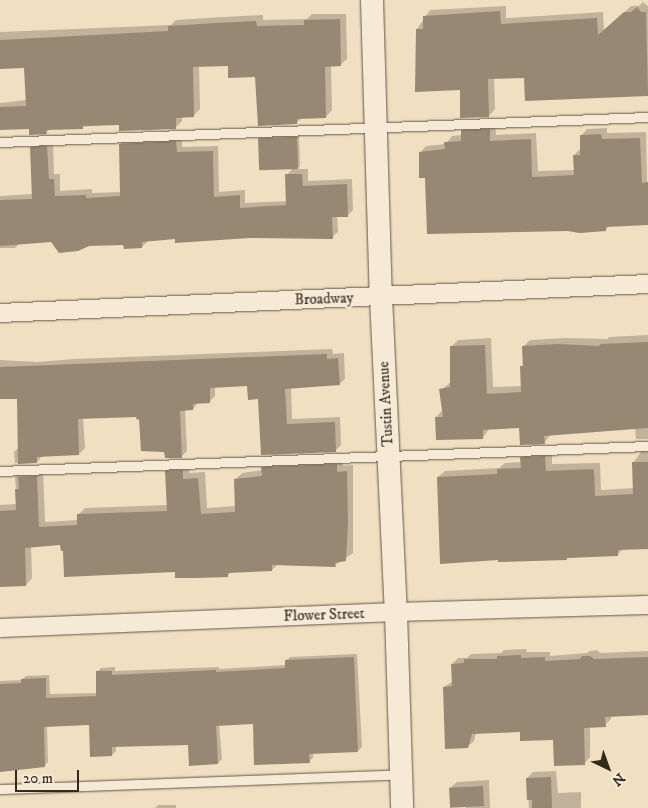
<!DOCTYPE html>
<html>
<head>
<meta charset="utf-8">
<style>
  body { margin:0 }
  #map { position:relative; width:648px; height:808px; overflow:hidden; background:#f1dfc2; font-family:"IM FELL DW Pica",serif }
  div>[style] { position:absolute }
  .shadow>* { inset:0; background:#0003 }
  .building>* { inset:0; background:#968873; transform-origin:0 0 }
  .roads { filter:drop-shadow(0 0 1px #625746) drop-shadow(0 0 1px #625746) }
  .service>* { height:9px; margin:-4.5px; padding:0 4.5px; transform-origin:4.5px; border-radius:4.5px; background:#f6ead7 }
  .minor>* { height:18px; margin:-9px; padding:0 9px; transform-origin:9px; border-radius:9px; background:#f6ead7 }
  .tertiary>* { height:22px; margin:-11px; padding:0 11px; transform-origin:11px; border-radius:11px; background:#f6ead7 }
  span { translate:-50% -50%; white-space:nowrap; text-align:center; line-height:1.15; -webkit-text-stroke:5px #f6ead7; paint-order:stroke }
  .street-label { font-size:15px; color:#332a1d }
  .north { position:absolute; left:583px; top:743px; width:50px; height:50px; -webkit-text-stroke:4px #f6ead7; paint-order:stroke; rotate:138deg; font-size:14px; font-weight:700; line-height:20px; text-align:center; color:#332a1d }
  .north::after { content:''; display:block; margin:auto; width:18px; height:22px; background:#332a1d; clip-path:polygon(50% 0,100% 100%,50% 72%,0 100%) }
  .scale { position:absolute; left:15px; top:770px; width:64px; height:22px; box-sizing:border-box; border:2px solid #332a1d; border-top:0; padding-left:6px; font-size:15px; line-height:18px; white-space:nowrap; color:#332a1d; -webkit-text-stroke:4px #f6ead7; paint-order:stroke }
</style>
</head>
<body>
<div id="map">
  <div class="shadow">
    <div style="clip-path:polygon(643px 2px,648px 6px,648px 95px,526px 100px,525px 76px,494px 78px,495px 109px,489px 116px,461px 89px,417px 29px,430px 10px,506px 6px,506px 18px,603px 12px,604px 31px,631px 6px,639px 6px)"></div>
    <div style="clip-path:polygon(312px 14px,346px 14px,347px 59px,340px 65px,331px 66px,332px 110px,326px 117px,302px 118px,296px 123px,256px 75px,229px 64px,199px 66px,200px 109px,194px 115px,182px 116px,182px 121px,175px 128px,120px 124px,50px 129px,46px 133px,30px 128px,0 129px,0 103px,27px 100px,26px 67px,0 68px,0 32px,171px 25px,176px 20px,224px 17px,263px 15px,263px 20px,307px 19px)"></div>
    <div style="clip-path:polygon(495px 124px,496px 135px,536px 133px,538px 171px,575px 170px,574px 155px,580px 149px,581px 136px,587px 129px,607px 128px,607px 133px,646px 132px,648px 224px,610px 226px,605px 230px,426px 176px,420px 153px,426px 146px,446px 144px,452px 136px,462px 135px,462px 131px,468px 125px)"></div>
    <div style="clip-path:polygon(299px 135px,300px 166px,297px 169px,308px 169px,308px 181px,352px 179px,353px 210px,347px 216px,337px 216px,338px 232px,332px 237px,176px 238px,148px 241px,142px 247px,124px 244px,51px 241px,19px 244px,15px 248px,0 248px,0 196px,33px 194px,31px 148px,37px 142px,53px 141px,54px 174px,60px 174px,60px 191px,92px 189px,92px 193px,121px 192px,120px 144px,126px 138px,182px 136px,182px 147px,218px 146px,219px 192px,245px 190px,245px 203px,288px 201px,287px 175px,293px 168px,259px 139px,261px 137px)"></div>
    <div style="clip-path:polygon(648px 335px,648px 439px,636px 439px,635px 427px,551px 434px,544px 443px,520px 427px,489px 429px,483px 438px,436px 417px,443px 410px,441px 390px,451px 382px,451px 347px,458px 340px,491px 338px,493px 387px,522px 386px,523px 347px,530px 340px,566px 338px,607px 339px,609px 337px)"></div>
    <div style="clip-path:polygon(332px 349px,333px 354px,344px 353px,345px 379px,339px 384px,291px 387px,292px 419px,340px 417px,341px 445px,335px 451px,262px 453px,259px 398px,249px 385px,215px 387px,215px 396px,209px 402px,198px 403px,193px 409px,185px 409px,187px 451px,182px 456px,166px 451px,138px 416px,83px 417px,85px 448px,79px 454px,42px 456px,37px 462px,15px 463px,14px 452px,19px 447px,18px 397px,0 398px,0 360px,37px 362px,74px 359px)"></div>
    <div style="clip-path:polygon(645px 446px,648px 446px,648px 548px,623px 549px,618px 554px,567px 558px,438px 477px,445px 471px,499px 468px,505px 463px,522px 462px,522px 458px,528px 451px,552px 450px,552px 464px,600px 463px,601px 490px,634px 488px,633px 463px)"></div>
    <div style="clip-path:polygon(343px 458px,343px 466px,353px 465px,353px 553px,335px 565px,278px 564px,272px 570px,232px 571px,227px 576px,64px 550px,62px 544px,31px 546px,32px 578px,26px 585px,0 586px,0 505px,17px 504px,15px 477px,22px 471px,43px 470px,45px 522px,78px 520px,78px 515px,85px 508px,168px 505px,166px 471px,173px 465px,189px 464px,189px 473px,205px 472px,207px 508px,236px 506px,236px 479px,242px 473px,263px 470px,269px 461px)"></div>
    <div style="clip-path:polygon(527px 649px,526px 652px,550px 652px,550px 656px,587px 653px,590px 651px,597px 650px,600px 653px,648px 651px,648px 714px,611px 715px,611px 719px,605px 725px,590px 726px,590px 757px,584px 764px,554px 738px,521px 731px,476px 733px,474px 741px,467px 747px,444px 687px,453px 681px,452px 664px,458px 658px,467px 658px,471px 654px,501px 653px,504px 650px)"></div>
    <div style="clip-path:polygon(357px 654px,362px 747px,358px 751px,313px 753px,313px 758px,309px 761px,254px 722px,219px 724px,222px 759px,218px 763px,189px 743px,116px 746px,116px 751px,112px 755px,90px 724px,47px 726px,48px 762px,44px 766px,0 770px,0 681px,22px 680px,26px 676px,49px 675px,50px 694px,98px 693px,97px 672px,101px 668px,115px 667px,115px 671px,219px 667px,219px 669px,286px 665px,286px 661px,290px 657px)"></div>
    <div style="clip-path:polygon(556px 771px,558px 793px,581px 792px,581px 808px,529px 808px,527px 778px,533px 772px)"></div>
    <div style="clip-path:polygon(489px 780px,490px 808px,496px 808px,466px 808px,450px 788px,457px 782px)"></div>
    <div style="clip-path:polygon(158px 805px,176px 805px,176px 808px,155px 808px)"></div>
  </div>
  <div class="building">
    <div style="clip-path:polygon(637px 7px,641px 12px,646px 12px,648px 96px,525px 101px,524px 78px,488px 79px,489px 117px,460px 118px,460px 90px,415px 92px,416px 29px,423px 29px,423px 16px,500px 11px,501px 24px,597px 18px,598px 35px,624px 12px,631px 12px)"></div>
    <div style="clip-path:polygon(340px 19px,341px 66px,325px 67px,326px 118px,297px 119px,297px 124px,258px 126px,255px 77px,228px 78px,228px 66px,193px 67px,194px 117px,176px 118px,176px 129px,119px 131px,119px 125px,83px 126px,83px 129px,46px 130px,47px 134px,29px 135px,29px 129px,0 130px,0 107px,26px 106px,24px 68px,0 69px,0 40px,168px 31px,168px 26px,216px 23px,256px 21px,257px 26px,304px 25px,304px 20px)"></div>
    <div style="clip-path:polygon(490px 129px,490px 141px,531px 139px,532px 177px,574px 175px,573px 155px,580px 155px,580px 135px,601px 134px,602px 139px,640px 138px,642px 183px,648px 182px,648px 225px,606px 227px,606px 231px,580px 233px,567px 231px,427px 234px,425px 178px,419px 178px,419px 152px,445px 149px,444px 142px,461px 141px,461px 130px)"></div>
    <div style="left:297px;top:137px;width:32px;height:39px;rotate:88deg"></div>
    <div style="clip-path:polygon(176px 141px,177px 152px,213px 151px,214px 197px,240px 195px,240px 208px,286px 205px,285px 174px,302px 174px,303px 186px,347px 184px,348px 217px,332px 217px,333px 239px,250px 238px,175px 243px,175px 239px,142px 242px,142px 248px,124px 249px,123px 245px,89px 246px,78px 251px,59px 253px,51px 242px,0 246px,0 200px,32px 199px,30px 147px,47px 146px,49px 179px,54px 179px,55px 196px,86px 195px,86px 198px,120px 196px,119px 144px)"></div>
    <div style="clip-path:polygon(648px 342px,648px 428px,544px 436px,545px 444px,520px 445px,519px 428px,483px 430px,483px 439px,436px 440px,435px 417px,443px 417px,439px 389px,450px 387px,450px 346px,485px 345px,487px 394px,521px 392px,520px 366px,523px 366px,522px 346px,558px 344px,599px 346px,601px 344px)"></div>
    <div style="clip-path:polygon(327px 354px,327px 359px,338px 358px,340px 385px,285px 389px,287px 424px,335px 422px,336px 452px,261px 455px,258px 399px,248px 400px,247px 386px,210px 388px,210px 403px,193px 404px,193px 410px,180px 411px,182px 458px,165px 458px,164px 452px,141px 451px,139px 419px,137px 420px,136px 417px,78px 419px,79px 455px,37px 457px,37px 463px,18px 464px,17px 399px,0 399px,0 367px)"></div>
    <div style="clip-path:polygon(545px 456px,546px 471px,594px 469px,595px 496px,633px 494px,632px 462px,648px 462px,648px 549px,618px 550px,618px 556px,567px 558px,567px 560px,498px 562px,498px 560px,440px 564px,437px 477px,497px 474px,497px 469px,521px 468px,520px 457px)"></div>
    <div style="clip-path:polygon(337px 464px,337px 472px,347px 471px,348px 522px,346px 561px,335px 563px,336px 567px,272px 565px,272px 571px,228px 573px,228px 577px,195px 578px,175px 578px,175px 572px,64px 577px,63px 551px,61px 551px,60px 545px,25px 548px,26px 586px,0 587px,0 511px,16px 510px,15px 489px,19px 489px,18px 477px,37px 476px,39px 527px,77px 525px,77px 514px,167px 511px,165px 471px,183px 470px,183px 479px,198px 478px,201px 514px,235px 512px,234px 479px,262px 476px,261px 467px)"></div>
    <div style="clip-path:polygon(521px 655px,521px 658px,545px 657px,545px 661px,580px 659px,582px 656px,590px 656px,594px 659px,648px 657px,648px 715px,605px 717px,606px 727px,584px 728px,585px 765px,554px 766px,553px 740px,520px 741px,520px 732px,472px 734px,468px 748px,445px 749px,443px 687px,452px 686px,451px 664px,464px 663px,464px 659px,497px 659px,497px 656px)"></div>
    <div style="clip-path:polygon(354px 657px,358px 752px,309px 754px,310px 763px,254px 765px,253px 724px,216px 726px,218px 764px,189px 766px,188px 745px,112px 747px,112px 756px,90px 757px,89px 725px,44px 727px,45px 767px,0 772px,0 684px,21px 683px,21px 679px,46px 678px,46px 698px,96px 696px,96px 671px,112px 671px,112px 675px,216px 670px,216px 672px,285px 668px,285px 660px)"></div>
    <div style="clip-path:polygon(551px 777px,552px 808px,532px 808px,532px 800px,527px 800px,526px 778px)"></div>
    <div style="left:483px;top:786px;width:20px;height:34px;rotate:87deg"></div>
  </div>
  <div class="roads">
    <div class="service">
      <div style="left:0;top:142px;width:648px;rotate:-2.21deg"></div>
      <div style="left:0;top:471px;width:648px;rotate:-2.21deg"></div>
      <div style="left:0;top:789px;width:400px;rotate:-2.1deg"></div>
    </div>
    <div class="minor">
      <div style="left:0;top:313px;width:649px;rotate:-2.56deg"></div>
      <div style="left:0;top:628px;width:396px;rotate:-2.3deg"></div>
      <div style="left:396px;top:612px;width:252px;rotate:-1.6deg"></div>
    </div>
    <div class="tertiary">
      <div style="left:372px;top:0;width:297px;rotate:88.3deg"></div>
      <div style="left:381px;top:297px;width:315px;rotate:87.3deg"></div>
      <div style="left:396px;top:612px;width:196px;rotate:88.2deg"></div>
    </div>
  </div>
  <div class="street-label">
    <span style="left:324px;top:299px;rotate:-2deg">Broadway</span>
    <span style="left:386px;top:404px;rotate:-93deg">Tustin Avenue</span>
    <span style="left:324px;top:615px;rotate:-2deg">Flower Street</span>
  </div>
  <div class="north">N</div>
  <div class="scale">20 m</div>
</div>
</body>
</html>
